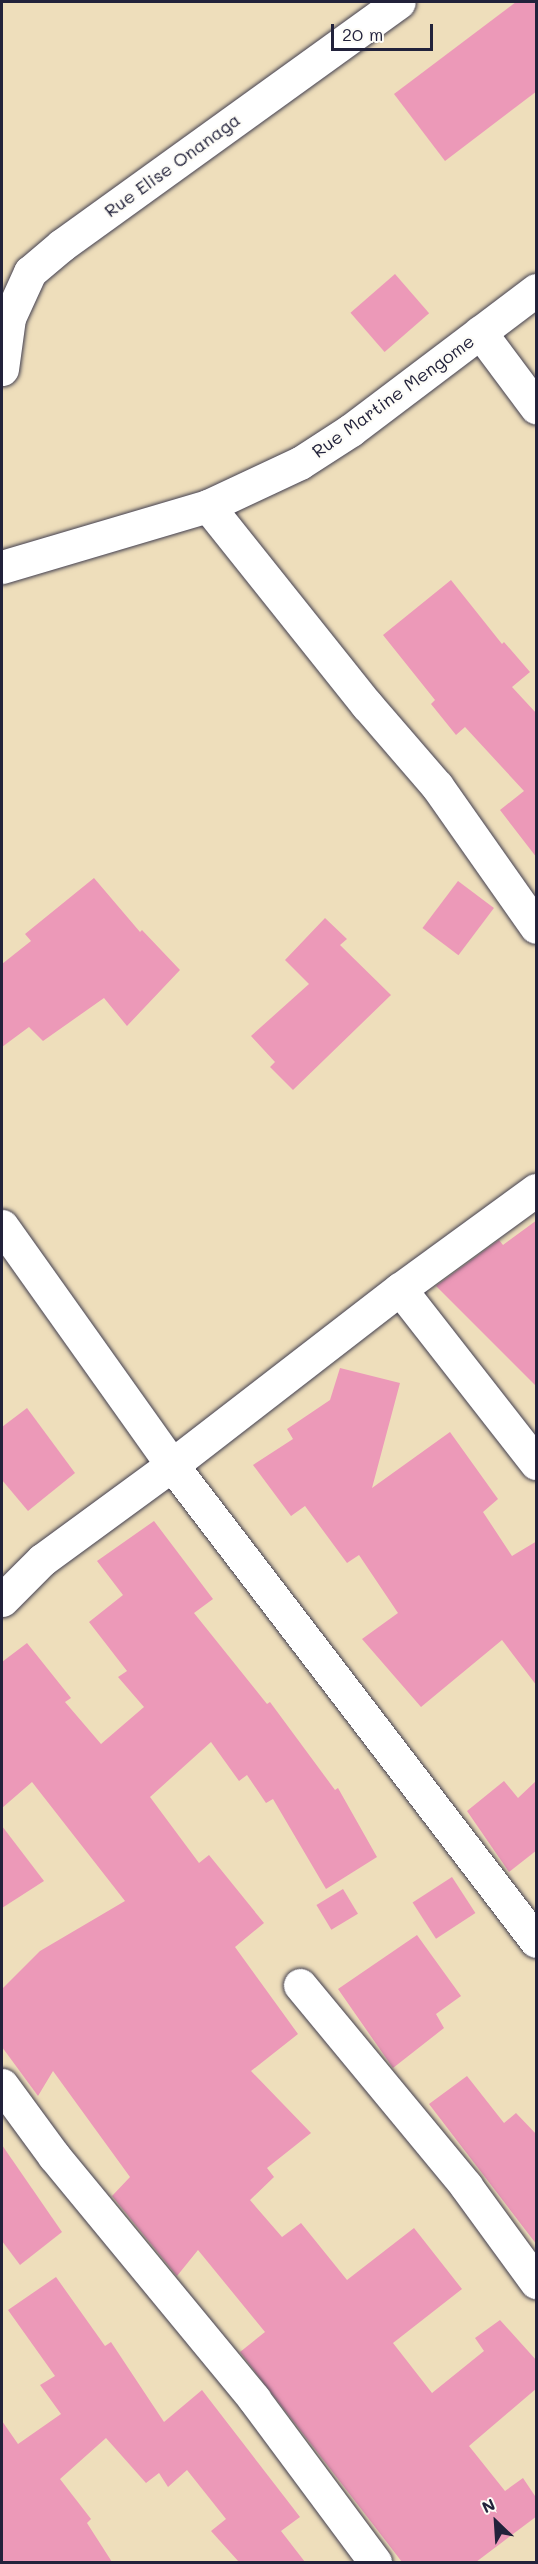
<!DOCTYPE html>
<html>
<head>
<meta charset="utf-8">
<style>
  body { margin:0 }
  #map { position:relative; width:538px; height:2564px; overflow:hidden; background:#eedebb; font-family:Mali,sans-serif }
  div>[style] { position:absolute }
  .building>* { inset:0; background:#ec99b8; transform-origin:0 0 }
  .roads { filter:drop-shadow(0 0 2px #413e4e) drop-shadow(0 0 2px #413e4e) }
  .street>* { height:33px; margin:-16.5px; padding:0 16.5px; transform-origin:16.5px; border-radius:16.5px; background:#fff }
  .secondary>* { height:33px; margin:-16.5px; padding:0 16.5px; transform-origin:16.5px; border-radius:16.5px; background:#fff }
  span { translate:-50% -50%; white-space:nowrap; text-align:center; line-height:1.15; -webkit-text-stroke:4.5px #fdfcf7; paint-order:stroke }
  .street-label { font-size:18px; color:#22223b }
  .frame { position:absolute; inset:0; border:3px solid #22223b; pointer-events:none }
  .north { position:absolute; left:466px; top:2492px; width:60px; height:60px; -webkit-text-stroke:4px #fdfcf7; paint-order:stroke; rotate:335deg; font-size:16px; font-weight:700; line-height:24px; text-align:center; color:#22223b }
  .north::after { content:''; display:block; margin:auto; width:21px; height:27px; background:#22223b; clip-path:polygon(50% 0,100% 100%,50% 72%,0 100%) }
  .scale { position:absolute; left:331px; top:24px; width:102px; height:27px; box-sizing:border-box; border:3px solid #22223b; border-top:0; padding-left:8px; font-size:18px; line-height:21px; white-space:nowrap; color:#22223b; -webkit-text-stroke:4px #fdfcf7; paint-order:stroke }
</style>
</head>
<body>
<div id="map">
  <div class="building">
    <div style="clip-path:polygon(516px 2px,537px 2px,537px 91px,445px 161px,394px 94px)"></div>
    <div style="left:395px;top:274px;width:52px;height:59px;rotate:49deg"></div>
    <div style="clip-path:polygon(451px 580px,502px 644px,504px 642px,530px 672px,512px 687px,537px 714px,537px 858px,500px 810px,524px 791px,465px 727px,456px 735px,431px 704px,435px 700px,383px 635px)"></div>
    <div style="clip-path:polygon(94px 878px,140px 932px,142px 930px,180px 970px,127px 1026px,104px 998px,43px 1041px,29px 1027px,2px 1047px,2px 964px,31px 941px,25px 934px)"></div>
    <div style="left:458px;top:881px;width:45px;height:59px;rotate:37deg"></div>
    <div style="clip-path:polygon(325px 918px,347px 939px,340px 945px,391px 995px,293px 1090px,270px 1067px,275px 1062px,251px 1036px,309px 984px,285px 960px)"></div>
    <div style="clip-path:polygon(537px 1220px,537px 1387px,436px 1286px,499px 1240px,503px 1245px)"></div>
    <div style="clip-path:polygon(340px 1368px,400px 1383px,372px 1488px,450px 1432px,498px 1499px,483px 1512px,512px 1556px,537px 1541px,537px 1686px,502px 1640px,421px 1707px,362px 1639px,398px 1613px,359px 1555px,347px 1563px,305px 1506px,291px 1516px,253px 1465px,293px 1439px,287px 1429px,330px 1400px)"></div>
    <div style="clip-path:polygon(27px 1408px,75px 1473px,28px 1511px,2px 1480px,2px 1427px)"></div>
    <div style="clip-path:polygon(154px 1521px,213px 1599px,194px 1613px,267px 1704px,270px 1702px,335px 1790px,338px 1788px,377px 1857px,326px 1889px,273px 1799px,266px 1803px,247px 1775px,239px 1781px,211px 1742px,150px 1797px,199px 1863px,209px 1855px,264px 1923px,235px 1947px,298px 2034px,251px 2071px,311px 2133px,267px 2168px,274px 2177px,250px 2200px,282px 2237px,301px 2223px,347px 2280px,414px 2228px,462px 2289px,393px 2343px,432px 2393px,484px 2351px,475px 2338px,500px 2320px,537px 2361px,537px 2388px,469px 2446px,505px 2491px,523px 2478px,537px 2499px,537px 2516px,476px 2562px,402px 2562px,240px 2352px,265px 2332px,198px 2250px,177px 2276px,112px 2196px,130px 2177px,53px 2071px,38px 2096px,2px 2047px,2px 1989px,40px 1951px,125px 1901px,32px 1782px,2px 1808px,2px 1662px,27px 1643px,71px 1698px,65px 1702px,101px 1744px,144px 1707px,118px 1677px,127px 1671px,89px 1622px,123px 1595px,97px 1561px)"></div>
    <div style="clip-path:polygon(537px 1780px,537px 1850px,509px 1872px,467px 1811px,504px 1781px,518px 1798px)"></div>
    <div style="clip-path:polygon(2px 1826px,44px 1881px,2px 1908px)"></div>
    <div style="left:452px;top:1877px;width:43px;height:47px;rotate:57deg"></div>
    <div style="left:343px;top:1889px;width:29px;height:31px;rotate:59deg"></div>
    <div style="clip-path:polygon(417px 1935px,461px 1996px,436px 2014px,444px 2028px,393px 2068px,338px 1989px)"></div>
    <div style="clip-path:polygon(467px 2076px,504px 2123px,516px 2113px,537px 2135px,537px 2245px,429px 2104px)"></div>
    <div style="clip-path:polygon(2px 2145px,62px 2232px,20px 2265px,2px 2241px)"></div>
    <div style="clip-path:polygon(56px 2277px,105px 2346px,111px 2342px,164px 2422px,202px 2390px,300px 2517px,281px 2531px,305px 2562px,239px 2562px,211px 2531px,226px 2519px,187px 2470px,168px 2487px,159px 2473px,146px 2483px,106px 2438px,60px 2479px,91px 2519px,87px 2523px,112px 2562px,2px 2562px,2px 2421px,18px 2444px,61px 2414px,40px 2385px,55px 2376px,8px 2310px)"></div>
  </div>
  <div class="roads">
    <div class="street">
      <div style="left:480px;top:332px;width:94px;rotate:53.3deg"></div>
      <div style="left:2px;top:369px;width:51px;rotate:-82.2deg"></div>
      <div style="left:9px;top:318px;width:51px;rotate:-65.5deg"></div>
      <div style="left:30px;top:272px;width:42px;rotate:-40.2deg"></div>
      <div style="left:62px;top:245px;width:415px;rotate:-35.8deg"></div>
      <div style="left:208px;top:506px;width:255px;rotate:51.4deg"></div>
      <div style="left:367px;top:705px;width:107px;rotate:49.2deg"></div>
      <div style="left:437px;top:786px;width:172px;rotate:54.9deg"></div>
      <div style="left:2px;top:1226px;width:293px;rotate:54.6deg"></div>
      <div style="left:172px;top:1465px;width:599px;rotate:52.59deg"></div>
      <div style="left:400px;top:1289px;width:221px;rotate:52deg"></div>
      <div style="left:2px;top:1600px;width:57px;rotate:-45deg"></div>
      <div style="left:42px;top:1560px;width:161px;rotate:-36.2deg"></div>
      <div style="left:172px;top:1465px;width:288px;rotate:-37.7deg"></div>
      <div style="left:400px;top:1289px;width:168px;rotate:-36.1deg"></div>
      <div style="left:300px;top:1985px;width:261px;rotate:50.4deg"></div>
      <div style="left:466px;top:2186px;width:119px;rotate:53.9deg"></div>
      <div style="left:2px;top:2085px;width:88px;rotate:53.8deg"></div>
      <div style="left:54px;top:2156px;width:315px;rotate:50.5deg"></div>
      <div style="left:254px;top:2399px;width:203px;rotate:53.4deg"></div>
    </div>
    <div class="secondary">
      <div style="left:2px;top:567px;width:215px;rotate:-16.5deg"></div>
      <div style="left:208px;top:506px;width:102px;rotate:-25.1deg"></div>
      <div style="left:300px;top:463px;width:61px;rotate:-32.9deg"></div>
      <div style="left:351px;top:430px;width:232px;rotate:-37.1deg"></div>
    </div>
  </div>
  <div class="street-label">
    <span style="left:172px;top:165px;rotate:-36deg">Rue Elise Onanaga</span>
    <span style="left:393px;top:396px;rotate:-36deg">Rue Martine Mengome</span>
  </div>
  <div class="frame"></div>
  <div class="north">N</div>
  <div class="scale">20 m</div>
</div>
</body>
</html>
